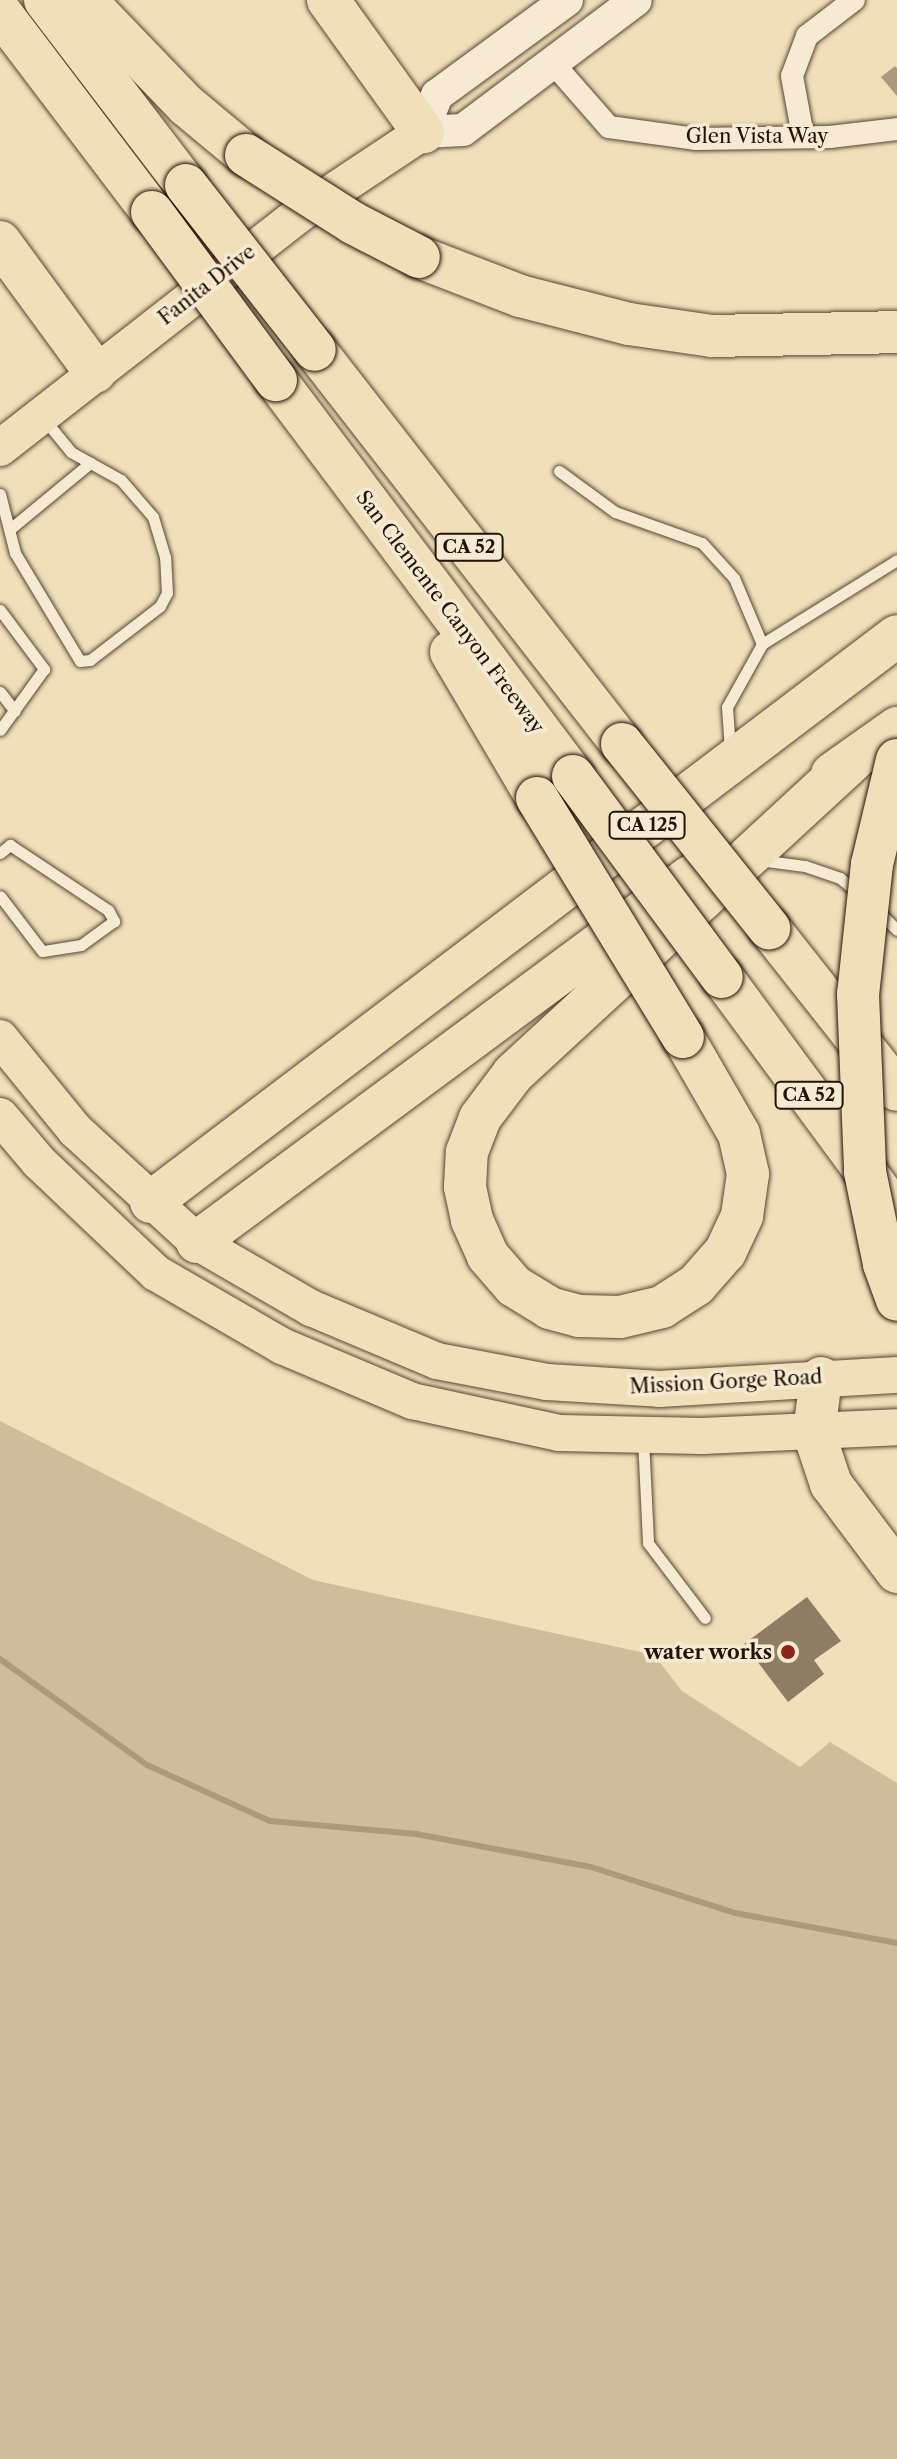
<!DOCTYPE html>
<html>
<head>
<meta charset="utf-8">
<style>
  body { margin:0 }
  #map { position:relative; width:897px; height:2459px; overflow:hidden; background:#f1dfb9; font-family:"Libre Caslon Text",serif }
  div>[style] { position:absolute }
  .green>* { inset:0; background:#cebc9b }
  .water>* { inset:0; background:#ab9a7c }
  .stream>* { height:6px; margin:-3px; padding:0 3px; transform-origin:3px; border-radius:3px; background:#ab9a7c }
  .building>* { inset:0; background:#8e7d64 }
  .roads { filter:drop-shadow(0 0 2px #564634) drop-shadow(0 0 2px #564634) }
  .lane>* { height:11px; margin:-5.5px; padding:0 5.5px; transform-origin:5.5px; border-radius:5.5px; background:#f6ead2 }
  .street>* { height:22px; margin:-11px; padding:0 11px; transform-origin:11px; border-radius:11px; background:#f6ead2 }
  .secondary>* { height:32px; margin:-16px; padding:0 16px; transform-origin:16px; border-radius:16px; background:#f6ead2 }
  .primary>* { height:36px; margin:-18px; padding:0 18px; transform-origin:18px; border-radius:18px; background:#f1dfb9 }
  .highway>* { height:42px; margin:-21px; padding:0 21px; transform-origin:21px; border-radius:21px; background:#f1dfb9 }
  .bridges { filter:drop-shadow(0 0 2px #221307) drop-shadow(0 0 2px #221307) }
  .highway-bridge>* { height:42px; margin:-21px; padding:0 21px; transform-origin:21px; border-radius:21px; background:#f1dfb9 }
  .dots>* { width:22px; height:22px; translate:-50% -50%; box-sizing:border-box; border:4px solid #f6ead2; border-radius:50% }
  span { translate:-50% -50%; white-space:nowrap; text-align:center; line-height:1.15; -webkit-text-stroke:7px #f6ead2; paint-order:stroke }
  .shield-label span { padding:2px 6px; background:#f6ead2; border:2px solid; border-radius:6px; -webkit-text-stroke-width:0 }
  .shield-label { font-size:18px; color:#221307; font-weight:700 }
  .street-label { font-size:20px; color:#221307 }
  .poi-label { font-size:20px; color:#221307; font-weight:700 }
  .right { translate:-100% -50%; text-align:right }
</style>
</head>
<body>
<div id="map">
  <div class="green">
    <div style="clip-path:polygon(0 1421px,313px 1580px,654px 1655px,682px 1691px,800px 1767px,830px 1742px,897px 1783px,897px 2459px,0 2459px)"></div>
  </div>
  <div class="water">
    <div style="clip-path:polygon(895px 66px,897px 68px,897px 96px,881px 77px)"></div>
  </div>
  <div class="stream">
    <div style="left:0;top:1659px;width:181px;rotate:35.8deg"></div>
    <div style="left:147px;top:1765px;width:135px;rotate:24.5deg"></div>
    <div style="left:270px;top:1821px;width:147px;rotate:5.1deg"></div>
    <div style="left:416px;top:1834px;width:178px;rotate:10.7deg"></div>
    <div style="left:591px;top:1867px;width:151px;rotate:17.7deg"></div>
    <div style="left:735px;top:1913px;width:165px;rotate:10.5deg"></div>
  </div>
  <div class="building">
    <div style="clip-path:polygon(807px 1597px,841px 1641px,814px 1660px,824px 1674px,788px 1702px,744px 1644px)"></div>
  </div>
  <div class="roads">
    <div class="lane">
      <div style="left:559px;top:471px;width:69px;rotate:36.2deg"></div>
      <div style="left:615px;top:512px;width:92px;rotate:19.6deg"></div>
      <div style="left:702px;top:543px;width:47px;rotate:47.6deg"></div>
      <div style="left:734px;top:578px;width:72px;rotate:67deg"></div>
      <div style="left:0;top:494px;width:61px;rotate:75.7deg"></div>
      <div style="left:15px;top:553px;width:126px;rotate:59deg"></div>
      <div style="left:80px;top:661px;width:10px;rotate:-6deg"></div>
      <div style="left:90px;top:660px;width:88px;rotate:-37.6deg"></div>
      <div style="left:160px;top:606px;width:15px;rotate:-62deg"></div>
      <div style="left:167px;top:593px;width:36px;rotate:-93deg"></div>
      <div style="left:165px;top:557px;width:42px;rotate:-106.7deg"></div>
      <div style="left:153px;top:517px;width:49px;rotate:-130.9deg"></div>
      <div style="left:121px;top:480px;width:57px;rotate:-150.8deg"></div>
      <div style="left:71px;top:452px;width:43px;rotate:-129.3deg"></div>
      <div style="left:10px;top:529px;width:104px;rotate:-39.5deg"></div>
      <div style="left:0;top:610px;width:74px;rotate:53.3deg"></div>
      <div style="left:44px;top:669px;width:75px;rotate:125.8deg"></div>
      <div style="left:0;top:692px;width:24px;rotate:52deg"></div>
      <div style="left:730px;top:749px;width:42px;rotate:-94.1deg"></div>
      <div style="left:727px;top:707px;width:72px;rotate:-60.9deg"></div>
      <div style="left:762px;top:644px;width:159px;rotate:-31.9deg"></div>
      <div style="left:0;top:853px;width:13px;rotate:-39deg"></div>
      <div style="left:10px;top:845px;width:118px;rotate:33.6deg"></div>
      <div style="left:108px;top:910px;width:13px;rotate:61deg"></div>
      <div style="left:114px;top:921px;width:41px;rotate:144deg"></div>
      <div style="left:81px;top:945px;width:39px;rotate:171deg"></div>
      <div style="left:42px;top:951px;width:69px;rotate:-127.4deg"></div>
      <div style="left:759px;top:860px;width:46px;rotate:7.4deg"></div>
      <div style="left:805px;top:866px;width:37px;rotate:19deg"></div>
      <div style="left:840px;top:878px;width:23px;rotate:40deg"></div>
      <div style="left:877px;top:910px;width:28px;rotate:45deg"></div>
      <div style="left:643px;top:1439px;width:104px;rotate:87.2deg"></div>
      <div style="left:648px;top:1543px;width:94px;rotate:52.8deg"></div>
    </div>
    <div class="street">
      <div style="left:552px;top:62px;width:86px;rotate:48.8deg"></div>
      <div style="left:609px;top:127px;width:87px;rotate:7.9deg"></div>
      <div style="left:695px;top:139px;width:135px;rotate:-0.8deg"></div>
      <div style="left:830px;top:137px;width:67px;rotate:-6.8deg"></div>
      <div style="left:803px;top:136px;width:61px;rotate:-100.4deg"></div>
      <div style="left:792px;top:76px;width:43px;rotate:-69.4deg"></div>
      <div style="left:807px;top:36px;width:59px;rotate:-37.5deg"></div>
    </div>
    <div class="secondary">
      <div style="left:567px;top:0;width:161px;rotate:143.8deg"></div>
      <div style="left:437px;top:95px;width:40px;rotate:111deg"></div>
      <div style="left:423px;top:132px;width:40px;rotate:-2.9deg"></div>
      <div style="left:463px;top:130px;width:216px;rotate:-36.9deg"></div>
    </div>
    <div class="primary">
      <div style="left:0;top:448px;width:378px;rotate:-38deg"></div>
      <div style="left:298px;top:215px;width:150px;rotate:-33.6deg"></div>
      <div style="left:0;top:1038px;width:119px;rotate:50.8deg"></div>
      <div style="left:75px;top:1130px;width:166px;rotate:42.6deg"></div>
      <div style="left:197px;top:1242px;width:132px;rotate:30.1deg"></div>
      <div style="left:311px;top:1308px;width:137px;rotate:22.8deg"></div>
      <div style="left:437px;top:1361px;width:112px;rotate:10.8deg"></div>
      <div style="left:547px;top:1382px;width:113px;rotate:3.5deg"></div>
      <div style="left:660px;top:1389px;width:237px;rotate:-3.4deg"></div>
      <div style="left:0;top:1116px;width:60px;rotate:49.7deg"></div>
      <div style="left:39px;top:1162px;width:161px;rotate:43.5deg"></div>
      <div style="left:156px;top:1273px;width:146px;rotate:30.1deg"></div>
      <div style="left:282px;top:1346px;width:141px;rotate:22.9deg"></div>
      <div style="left:412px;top:1401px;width:150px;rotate:12.3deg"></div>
      <div style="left:559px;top:1433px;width:143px;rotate:1.2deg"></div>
      <div style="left:702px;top:1436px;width:195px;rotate:-2.6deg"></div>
    </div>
    <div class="highway">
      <div style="left:45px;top:0;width:233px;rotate:52.7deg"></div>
      <div style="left:85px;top:0;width:146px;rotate:46.1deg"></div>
      <div style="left:186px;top:105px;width:78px;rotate:39.8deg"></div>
      <div style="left:328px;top:0;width:163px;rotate:54.3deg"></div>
      <div style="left:0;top:12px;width:251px;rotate:52.8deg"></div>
      <div style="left:0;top:242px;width:161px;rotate:53.8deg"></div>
      <div style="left:419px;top:257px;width:108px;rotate:21.1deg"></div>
      <div style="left:520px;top:296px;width:113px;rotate:14.4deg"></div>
      <div style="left:629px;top:324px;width:84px;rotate:8.2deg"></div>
      <div style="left:712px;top:336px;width:185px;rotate:-1.2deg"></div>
      <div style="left:315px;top:350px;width:499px;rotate:52.1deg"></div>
      <div style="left:276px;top:380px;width:495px;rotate:53.1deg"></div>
      <div style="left:451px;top:652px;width:169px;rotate:59.5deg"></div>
      <div style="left:832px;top:774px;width:80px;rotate:-35.3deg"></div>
      <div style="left:769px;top:928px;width:206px;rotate:51.7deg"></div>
      <div style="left:722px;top:977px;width:295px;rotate:53.6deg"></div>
      <div style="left:683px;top:1037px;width:112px;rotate:60deg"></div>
      <div style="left:739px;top:1134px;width:41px;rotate:77.3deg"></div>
      <div style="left:748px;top:1174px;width:42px;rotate:98.1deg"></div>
      <div style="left:742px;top:1216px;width:40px;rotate:115deg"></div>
      <div style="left:725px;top:1252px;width:44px;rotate:131.3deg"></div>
      <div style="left:696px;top:1285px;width:40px;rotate:147.1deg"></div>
      <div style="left:662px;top:1307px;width:43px;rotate:166.6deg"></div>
      <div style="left:620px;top:1317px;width:41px;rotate:-178.6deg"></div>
      <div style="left:579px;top:1316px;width:30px;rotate:-165deg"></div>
      <div style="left:550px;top:1308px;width:42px;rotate:-148.6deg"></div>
      <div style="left:514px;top:1286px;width:40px;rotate:-131deg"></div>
      <div style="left:488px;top:1256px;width:39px;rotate:-114deg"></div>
      <div style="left:472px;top:1220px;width:34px;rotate:-102deg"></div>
      <div style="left:465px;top:1187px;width:35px;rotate:-87deg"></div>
      <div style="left:467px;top:1152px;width:36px;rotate:-69deg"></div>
      <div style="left:480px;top:1118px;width:55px;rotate:-53.1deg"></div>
      <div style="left:513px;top:1074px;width:467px;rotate:-42.7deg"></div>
      <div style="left:151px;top:1202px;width:936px;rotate:-37.19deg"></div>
      <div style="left:197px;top:1242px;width:615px;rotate:-36.53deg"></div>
      <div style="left:821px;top:1378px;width:55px;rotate:97.3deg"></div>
      <div style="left:814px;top:1433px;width:54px;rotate:71.6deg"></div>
      <div style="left:831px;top:1484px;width:110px;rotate:53.1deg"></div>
    </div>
  </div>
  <div class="bridges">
    <div class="highway-bridge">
      <div style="left:246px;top:155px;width:127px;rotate:32.4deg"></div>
      <div style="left:353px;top:223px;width:74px;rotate:27.3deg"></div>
      <div style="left:186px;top:185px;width:209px;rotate:52deg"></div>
      <div style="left:152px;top:212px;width:209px;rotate:53.6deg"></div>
      <div style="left:622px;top:744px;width:236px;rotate:51.4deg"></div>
      <div style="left:897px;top:760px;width:107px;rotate:103.5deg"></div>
      <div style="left:872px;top:864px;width:131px;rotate:96.1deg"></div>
      <div style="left:858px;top:994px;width:178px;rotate:87.7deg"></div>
      <div style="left:865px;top:1172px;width:94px;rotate:78.3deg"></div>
      <div style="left:884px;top:1264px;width:38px;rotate:70deg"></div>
      <div style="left:573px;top:776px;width:250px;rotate:53.5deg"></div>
      <div style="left:537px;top:798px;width:280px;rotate:58.6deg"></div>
    </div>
  </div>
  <div class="dots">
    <div style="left:788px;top:1652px;background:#8f2418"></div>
  </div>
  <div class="shield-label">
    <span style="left:469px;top:547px">CA 52</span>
    <span style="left:647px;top:825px">CA 125</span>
    <span style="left:809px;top:1095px">CA 52</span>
  </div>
  <div class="street-label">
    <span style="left:757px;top:136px">Glen Vista Way</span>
    <span style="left:207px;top:285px;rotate:-38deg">Fanita Drive</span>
    <span style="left:450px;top:612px;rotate:53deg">San Clemente Canyon Freeway</span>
    <span style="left:726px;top:1382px;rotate:-3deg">Mission Gorge Road</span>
  </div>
  <div class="poi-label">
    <span class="right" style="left:772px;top:1652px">water works</span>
  </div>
</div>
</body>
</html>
